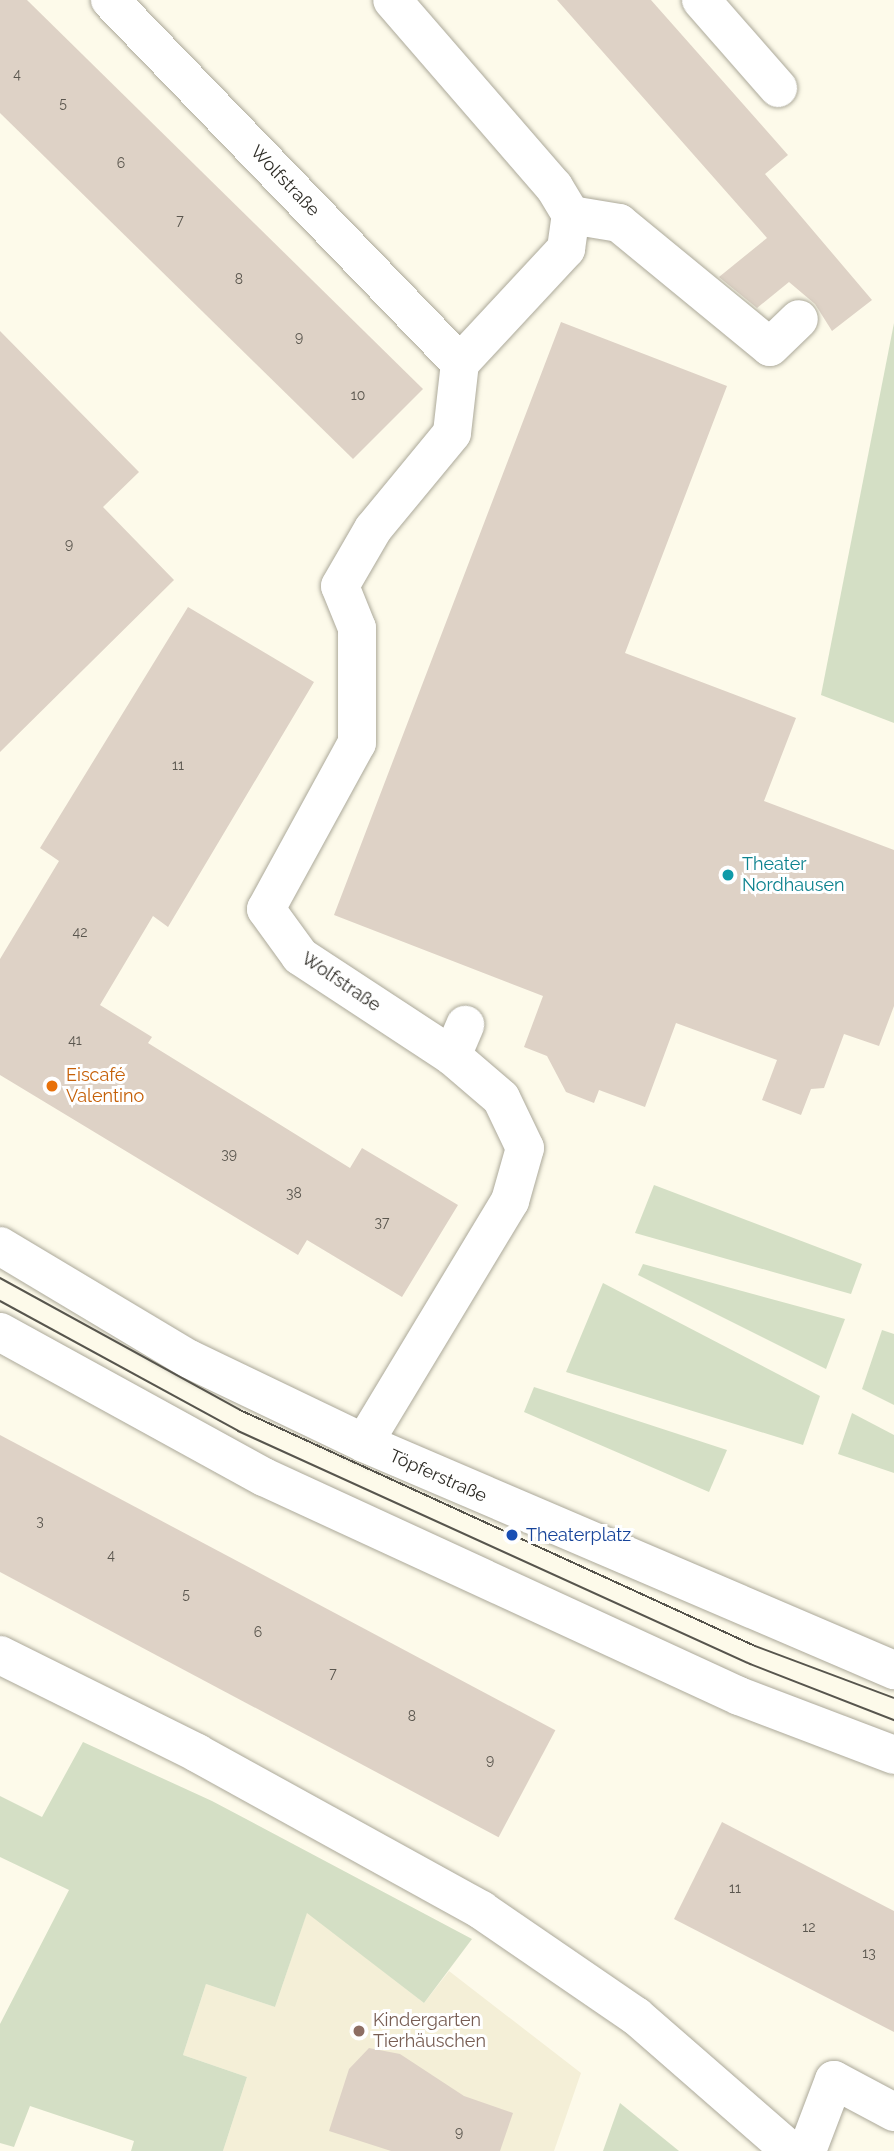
<!DOCTYPE html>
<html>
<head>
<meta charset="utf-8">
<style>
  body { margin:0 }
  #map { position:relative; width:894px; height:2151px; overflow:hidden; background:#fdfaea; font-family:Raleway,sans-serif }
  div>[style] { position:absolute }
  .built>* { inset:0; background:#f4efd7 }
  .green>* { inset:0; background:#d4dfc5 }
  .building>* { inset:0; background:#ded2c6; transform-origin:0 0 }
  .roads { filter:drop-shadow(0 0 2px #aca99a) drop-shadow(0 0 2px #aca99a) }
  .minor>* { height:38px; margin:-19px; padding:0 19px; transform-origin:19px; border-radius:19px; background:#fff }
  .tram>* { height:2px; margin:-1px; padding:0 1px; transform-origin:1px; border-radius:1px; background:#57554d }
  .dots>* { width:19px; height:19px; translate:-50% -50%; box-sizing:border-box; border:4px solid #fff; border-radius:50% }
  span { translate:-50% -50%; white-space:nowrap; text-align:center; line-height:1.15; -webkit-text-stroke:6px #fff; paint-order:stroke }
  .number-label { font-size:14px; color:#5a564e }
  .number-label span { -webkit-text-stroke-width:0 }
  .street-label { font-size:18px; color:#2e2c26 }
  .culture-label { font-size:18px; color:#0d838f }
  .left { translate:0 -50%; text-align:left }
  .food-label { font-size:18px; color:#c56008 }
  .transit-label { font-size:18px; color:#164399 }
  .education-label { font-size:18px; color:#785e54 }
</style>
</head>
<body>
<div id="map">
  <div class="built">
    <div style="clip-path:polygon(307px 1912px,424px 2003px,449px 1971px,581px 2073px,554px 2151px,223px 2151px,247px 2077px,183px 2055px,206px 1984px,275px 2007px)"></div>
  </div>
  <div class="green">
    <div style="clip-path:polygon(894px 323px,894px 723px,821px 695px)"></div>
    <div style="clip-path:polygon(654px 1185px,862px 1264px,851px 1294px,635px 1233px)"></div>
    <div style="clip-path:polygon(643px 1264px,845px 1319px,826px 1369px,638px 1275px)"></div>
    <div style="clip-path:polygon(603px 1283px,820px 1396px,803px 1445px,566px 1372px)"></div>
    <div style="clip-path:polygon(882px 1330px,894px 1334px,894px 1405px,862px 1389px)"></div>
    <div style="clip-path:polygon(534px 1387px,727px 1450px,709px 1492px,524px 1412px)"></div>
    <div style="clip-path:polygon(852px 1413px,894px 1435px,894px 1473px,838px 1454px)"></div>
    <div style="clip-path:polygon(83px 1742px,212px 1801px,472px 1939px,424px 2003px,307px 1913px,275px 2007px,206px 1984px,183px 2055px,247px 2077px,223px 2151px,131px 2151px,134px 2141px,30px 2106px,14px 2147px,0 2143px,0 2024px,69px 1890px,0 1857px,0 1796px,42px 1817px)"></div>
    <div style="clip-path:polygon(620px 2103px,679px 2151px,603px 2151px)"></div>
  </div>
  <div class="building">
    <div style="clip-path:polygon(0 0,27px 0,423px 389px,353px 459px,0 113px)"></div>
    <div style="clip-path:polygon(557px 0,651px 0,788px 155px,765px 174px,872px 300px,832px 331px,815px 304px,789px 282px,757px 308px,719px 277px,767px 238px)"></div>
    <div style="clip-path:polygon(561px 322px,727px 386px,625px 653px,796px 718px,764px 801px,894px 850px,894px 1006px,879px 1046px,844px 1034px,824px 1088px,811px 1089px,801px 1115px,762px 1100px,777px 1060px,676px 1023px,645px 1107px,599px 1090px,594px 1103px,566px 1092px,547px 1056px,524px 1047px,543px 996px,334px 915px)"></div>
    <div style="clip-path:polygon(0 331px,139px 472px,103px 507px,174px 580px,0 752px)"></div>
    <div style="clip-path:polygon(188px 607px,314px 682px,168px 927px,153px 916px,100px 1005px,152px 1037px,148px 1043px,350px 1168px,362px 1148px,458px 1205px,402px 1297px,307px 1240px,298px 1255px,0 1075px,0 959px,59px 861px,40px 848px)"></div>
    <div style="left:0;top:1435px;width:629px;height:121px;rotate:28deg"></div>
    <div style="clip-path:polygon(722px 1822px,894px 1911px,894px 2032px,674px 1919px)"></div>
    <div style="clip-path:polygon(369px 2048px,400px 2054px,464px 2096px,513px 2113px,500px 2151px,391px 2151px,329px 2131px,349px 2069px)"></div>
  </div>
  <div class="roads">
    <div class="minor">
      <div style="left:110px;top:0;width:504px;rotate:46.04deg"></div>
      <div style="left:460px;top:363px;width:156px;rotate:-47.1deg"></div>
      <div style="left:566px;top:249px;width:34px;rotate:-82deg"></div>
      <div style="left:571px;top:215px;width:33px;rotate:-121deg"></div>
      <div style="left:554px;top:187px;width:247px;rotate:-130.9deg"></div>
      <div style="left:701px;top:0;width:117px;rotate:48.8deg"></div>
      <div style="left:571px;top:215px;width:49px;rotate:9.5deg"></div>
      <div style="left:619px;top:223px;width:195px;rotate:39.4deg"></div>
      <div style="left:770px;top:347px;width:40px;rotate:-44deg"></div>
      <div style="left:452px;top:1056px;width:34px;rotate:-67deg"></div>
      <div style="left:0;top:1246px;width:220px;rotate:30.9deg"></div>
      <div style="left:189px;top:1359px;width:194px;rotate:25.6deg"></div>
      <div style="left:364px;top:1443px;width:577px;rotate:23.19deg"></div>
      <div style="left:0;top:1332px;width:301px;rotate:28.8deg"></div>
      <div style="left:264px;top:1477px;width:523px;rotate:24.75deg"></div>
      <div style="left:739px;top:1696px;width:166px;rotate:20.8deg"></div>
      <div style="left:364px;top:1443px;width:283px;rotate:-58.9deg"></div>
      <div style="left:510px;top:1201px;width:55px;rotate:-74.2deg"></div>
      <div style="left:525px;top:1148px;width:55px;rotate:-115.6deg"></div>
      <div style="left:501px;top:1098px;width:65px;rotate:-139.4deg"></div>
      <div style="left:452px;top:1056px;width:182px;rotate:-146.7deg"></div>
      <div style="left:300px;top:956px;width:58px;rotate:-125.9deg"></div>
      <div style="left:266px;top:909px;width:189px;rotate:-61.3deg"></div>
      <div style="left:357px;top:743px;width:115px;rotate:-90deg"></div>
      <div style="left:357px;top:628px;width:45px;rotate:-112deg"></div>
      <div style="left:340px;top:586px;width:66px;rotate:-59.9deg"></div>
      <div style="left:373px;top:529px;width:124px;rotate:-50.5deg"></div>
      <div style="left:452px;top:433px;width:70px;rotate:-83.5deg"></div>
      <div style="left:0;top:1655px;width:220px;rotate:26.4deg"></div>
      <div style="left:197px;top:1753px;width:325px;rotate:28.9deg"></div>
      <div style="left:481px;top:1910px;width:188px;rotate:34.4deg"></div>
      <div style="left:636px;top:2016px;width:206px;rotate:41.1deg"></div>
      <div style="left:807px;top:2151px;width:76px;rotate:-69.2deg"></div>
      <div style="left:834px;top:2080px;width:68px;rotate:28.1deg"></div>
    </div>
  </div>
  <div class="tram">
    <div style="left:0;top:1278px;width:274px;rotate:28.8deg"></div>
    <div style="left:240px;top:1410px;width:566px;rotate:24.62deg"></div>
    <div style="left:755px;top:1646px;width:148px;rotate:20.5deg"></div>
    <div style="left:0;top:1301px;width:271px;rotate:28.6deg"></div>
    <div style="left:238px;top:1431px;width:563px;rotate:24.47deg"></div>
    <div style="left:750px;top:1664px;width:155px;rotate:21.3deg"></div>
  </div>
  <div class="dots">
    <div style="left:728px;top:875px;background:#0f9aa8"></div>
    <div style="left:52px;top:1086px;background:#e8710a"></div>
    <div style="left:512px;top:1535px;background:#1a4fb4"></div>
    <div style="left:359px;top:2031px;background:#8d6e63"></div>
  </div>
  <div class="number-label">
    <span style="left:17px;top:74px">4</span>
    <span style="left:63px;top:103px">5</span>
    <span style="left:121px;top:163px">6</span>
    <span style="left:180px;top:220px">7</span>
    <span style="left:239px;top:279px">8</span>
    <span style="left:299px;top:337px">9</span>
    <span style="left:358px;top:395px">10</span>
    <span style="left:69px;top:544px">9</span>
    <span style="left:178px;top:765px">11</span>
    <span style="left:80px;top:932px">42</span>
    <span style="left:75px;top:1040px">41</span>
    <span style="left:229px;top:1154px">39</span>
    <span style="left:294px;top:1193px">38</span>
    <span style="left:382px;top:1222px">37</span>
    <span style="left:40px;top:1521px">3</span>
    <span style="left:111px;top:1555px">4</span>
    <span style="left:186px;top:1594px">5</span>
    <span style="left:258px;top:1632px">6</span>
    <span style="left:333px;top:1673px">7</span>
    <span style="left:412px;top:1716px">8</span>
    <span style="left:490px;top:1760px">9</span>
    <span style="left:735px;top:1888px">11</span>
    <span style="left:809px;top:1927px">12</span>
    <span style="left:869px;top:1953px">13</span>
    <span style="left:459px;top:2132px">9</span>
  </div>
  <div class="street-label">
    <span style="left:285px;top:181px;rotate:46deg">Wolfstraße</span>
    <span style="left:341px;top:982px;rotate:34deg">Wolfstraße</span>
    <span style="left:438px;top:1476px;rotate:24deg">Töpferstraße</span>
  </div>
  <div class="culture-label">
    <span class="left" style="left:742px;top:875px">Theater<br>Nordhausen</span>
  </div>
  <div class="food-label">
    <span class="left" style="left:66px;top:1086px">Eiscafé<br>Valentino</span>
  </div>
  <div class="transit-label">
    <span class="left" style="left:526px;top:1535px">Theaterplatz</span>
  </div>
  <div class="education-label">
    <span class="left" style="left:373px;top:2031px">Kindergarten<br>Tierhäuschen</span>
  </div>
</div>
</body>
</html>
